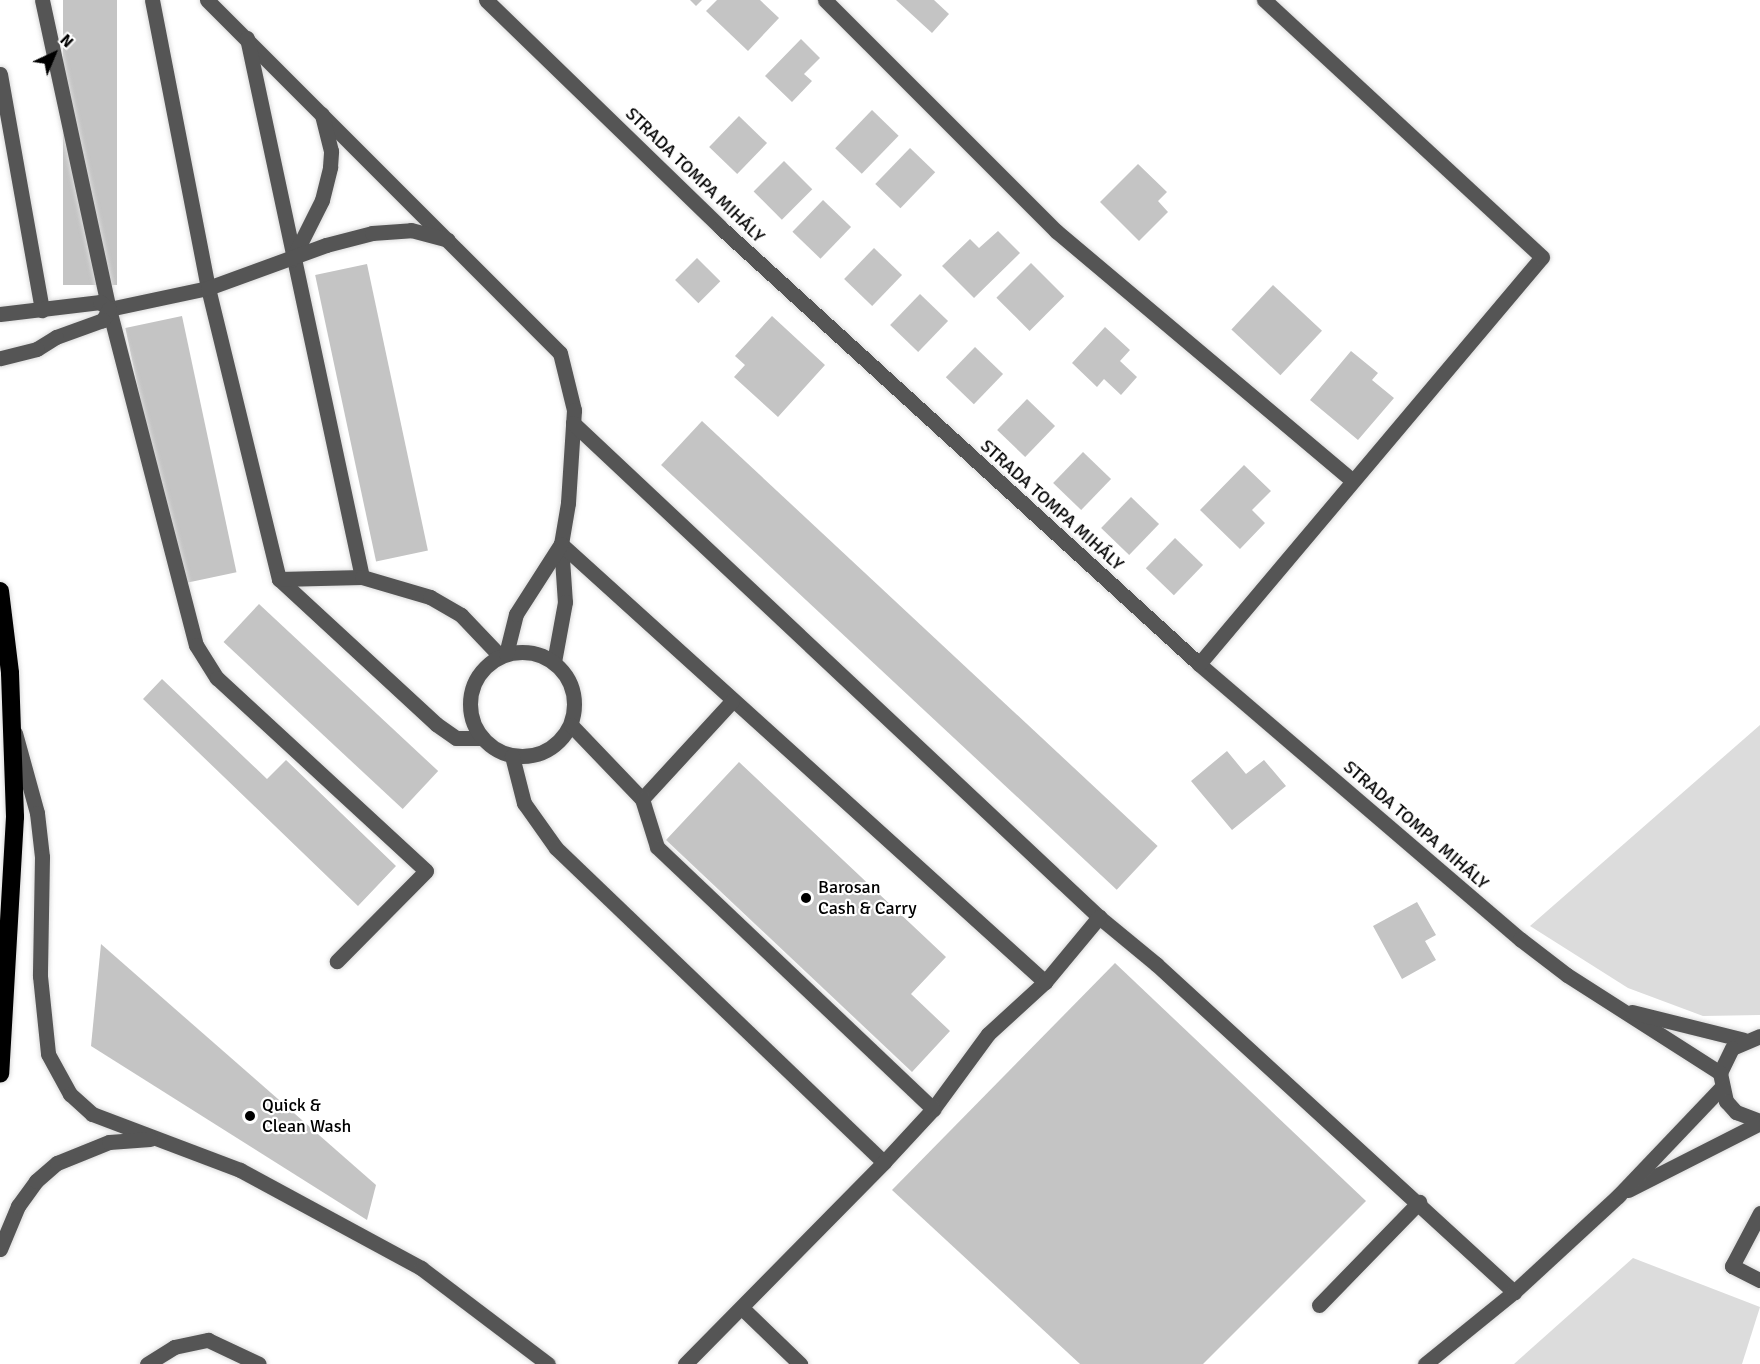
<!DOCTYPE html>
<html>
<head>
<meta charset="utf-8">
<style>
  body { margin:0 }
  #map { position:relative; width:1760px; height:1364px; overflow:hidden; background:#fff; font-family:Signika,sans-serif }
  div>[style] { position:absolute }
  .green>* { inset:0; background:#dcdcdc }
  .building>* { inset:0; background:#c4c4c4; transform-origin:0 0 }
  .roads { filter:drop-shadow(0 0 2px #dbdbdb) drop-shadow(0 0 2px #dbdbdb) }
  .minor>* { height:15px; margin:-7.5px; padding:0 7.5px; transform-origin:7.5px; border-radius:7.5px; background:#555 }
  .minor>.ring { margin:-7.5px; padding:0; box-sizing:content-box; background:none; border:15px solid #555; border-radius:50% }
  .highway>* { height:18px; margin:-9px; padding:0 9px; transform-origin:9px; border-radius:9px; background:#000 }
  .dots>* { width:16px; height:16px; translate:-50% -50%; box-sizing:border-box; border:3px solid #fff; border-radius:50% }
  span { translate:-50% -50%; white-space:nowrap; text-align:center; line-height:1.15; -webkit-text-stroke:4.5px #fff; paint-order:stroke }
  .street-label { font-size:18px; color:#000 }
  .poi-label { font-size:18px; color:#000 }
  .left { translate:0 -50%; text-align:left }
  .north { position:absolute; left:24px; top:24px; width:60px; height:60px; -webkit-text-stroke:4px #fff; paint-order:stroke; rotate:44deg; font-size:16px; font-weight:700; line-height:24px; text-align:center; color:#000 }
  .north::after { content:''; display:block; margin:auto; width:21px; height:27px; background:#000; clip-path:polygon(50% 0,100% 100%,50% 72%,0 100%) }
</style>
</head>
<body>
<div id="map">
  <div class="green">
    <div style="clip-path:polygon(1760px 725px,1760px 1015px,1703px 1016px,1628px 988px,1530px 926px)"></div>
    <div style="clip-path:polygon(1633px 1258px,1760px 1307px,1742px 1364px,1514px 1364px)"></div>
  </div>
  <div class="building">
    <div style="left:63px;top:0;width:54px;height:285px"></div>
    <div style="clip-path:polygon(690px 0,702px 0,696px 6px)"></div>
    <div style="clip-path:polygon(717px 0,760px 0,779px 18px,748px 51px,706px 11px)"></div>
    <div style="clip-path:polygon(896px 0,934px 0,949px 14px,932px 33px)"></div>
    <div style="clip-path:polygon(801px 39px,820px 58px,804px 74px,812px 81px,792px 102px,765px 76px)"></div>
    <div style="left:872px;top:110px;width:37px;height:53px;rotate:44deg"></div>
    <div style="left:739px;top:116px;width:39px;height:43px;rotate:44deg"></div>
    <div style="left:910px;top:148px;width:35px;height:50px;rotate:44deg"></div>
    <div style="left:784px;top:161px;width:40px;height:43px;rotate:45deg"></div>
    <div style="clip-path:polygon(1138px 164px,1167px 192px,1158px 201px,1168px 212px,1139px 241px,1100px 202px)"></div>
    <div style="left:823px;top:200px;width:39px;height:44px;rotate:44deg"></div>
    <div style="clip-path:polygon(998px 231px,1020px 253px,974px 298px,942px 266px,970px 239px,979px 248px)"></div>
    <div style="left:874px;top:248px;width:39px;height:43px;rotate:44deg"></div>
    <div style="left:697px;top:258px;width:33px;height:31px;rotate:45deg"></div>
    <div style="left:1031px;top:263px;width:47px;height:49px;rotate:45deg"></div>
    <div style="left:367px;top:264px;width:293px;height:53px;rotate:78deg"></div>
    <div style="left:1273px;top:285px;width:67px;height:61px;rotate:43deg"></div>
    <div style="left:920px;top:294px;width:39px;height:43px;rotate:44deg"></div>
    <div style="left:182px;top:316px;width:262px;height:58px;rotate:78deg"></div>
    <div style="clip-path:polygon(772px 316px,825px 365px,778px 417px,734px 377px,745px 365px,735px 356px)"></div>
    <div style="clip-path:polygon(1105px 327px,1130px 350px,1120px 361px,1137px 377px,1121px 395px,1104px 379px,1097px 387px,1072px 363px)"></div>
    <div style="left:975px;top:347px;width:39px;height:42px;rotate:44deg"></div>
    <div style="clip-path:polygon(1351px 351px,1378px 373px,1372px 380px,1394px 398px,1358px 440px,1310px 400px)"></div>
    <div style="left:1027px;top:399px;width:39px;height:43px;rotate:44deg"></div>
    <div style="left:702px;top:421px;width:623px;height:60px;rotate:43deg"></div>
    <div style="left:1083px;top:452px;width:39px;height:43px;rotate:44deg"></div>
    <div style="clip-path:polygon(1244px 465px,1271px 491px,1252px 510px,1265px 523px,1240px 549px,1200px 510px)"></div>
    <div style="left:1131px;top:497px;width:39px;height:43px;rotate:44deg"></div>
    <div style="left:1175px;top:538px;width:39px;height:42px;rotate:44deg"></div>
    <div style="left:259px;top:604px;width:245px;height:52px;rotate:43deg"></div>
    <div style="clip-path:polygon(162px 679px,267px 779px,286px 760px,396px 866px,358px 906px,143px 699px)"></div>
    <div style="clip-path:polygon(1227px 751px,1246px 774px,1264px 760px,1286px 786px,1232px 830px,1191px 781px)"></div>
    <div style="clip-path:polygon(739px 762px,946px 957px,911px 994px,950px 1031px,912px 1072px,666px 840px)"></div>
    <div style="clip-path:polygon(1417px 902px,1436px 935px,1425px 941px,1436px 960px,1402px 979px,1373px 926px)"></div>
    <div style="clip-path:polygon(101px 944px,376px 1185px,367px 1220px,91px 1046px)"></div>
    <div style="clip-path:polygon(1115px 963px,1366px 1201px,1203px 1364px,1080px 1364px,892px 1190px)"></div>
  </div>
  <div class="roads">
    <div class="minor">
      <div style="left:42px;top:0;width:316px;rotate:77.8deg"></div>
      <div style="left:109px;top:309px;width:347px;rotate:75.5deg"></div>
      <div style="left:196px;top:645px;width:39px;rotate:58deg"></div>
      <div style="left:217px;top:678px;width:284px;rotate:42.7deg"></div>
      <div style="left:426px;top:871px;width:127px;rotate:134.7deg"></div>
      <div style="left:152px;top:0;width:293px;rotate:79deg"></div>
      <div style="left:208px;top:288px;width:300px;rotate:76.3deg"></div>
      <div style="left:279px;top:579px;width:214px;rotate:42.7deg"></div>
      <div style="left:436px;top:724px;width:24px;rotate:35deg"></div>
      <div style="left:456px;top:738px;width:26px"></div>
      <div style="left:207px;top:0;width:499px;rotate:45deg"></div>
      <div style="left:560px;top:353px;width:59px;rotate:76.2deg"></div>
      <div style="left:574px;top:410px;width:93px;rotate:93.7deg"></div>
      <div style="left:568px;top:503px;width:42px;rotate:99.7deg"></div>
      <div style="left:561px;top:544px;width:58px;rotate:86.1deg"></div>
      <div style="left:565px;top:602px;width:61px;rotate:100.4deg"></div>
      <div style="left:486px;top:0;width:326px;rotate:44.1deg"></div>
      <div style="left:720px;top:227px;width:648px;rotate:42.37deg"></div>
      <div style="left:1199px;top:664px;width:423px;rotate:40.6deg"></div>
      <div style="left:1520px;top:939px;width:59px;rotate:37.5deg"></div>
      <div style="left:1567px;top:975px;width:182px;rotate:32.6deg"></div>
      <div style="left:825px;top:0;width:327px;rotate:45deg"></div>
      <div style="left:1056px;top:231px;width:387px;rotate:40.1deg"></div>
      <div style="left:247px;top:38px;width:551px;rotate:77.96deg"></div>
      <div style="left:0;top:74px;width:240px;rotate:79.9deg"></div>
      <div style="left:292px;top:260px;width:67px;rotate:-63.4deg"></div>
      <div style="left:322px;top:200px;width:34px;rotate:-76deg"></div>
      <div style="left:330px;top:167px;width:16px;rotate:-86deg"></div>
      <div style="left:331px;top:151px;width:38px;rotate:-104deg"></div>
      <div style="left:109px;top:309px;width:101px;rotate:-12deg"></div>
      <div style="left:208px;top:288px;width:126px;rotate:-20deg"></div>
      <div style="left:326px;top:245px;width:48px;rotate:-14.6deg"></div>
      <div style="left:372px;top:233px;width:39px;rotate:-4deg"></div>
      <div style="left:411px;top:230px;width:38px;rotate:15deg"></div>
      <div style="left:0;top:314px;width:101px;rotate:-6.8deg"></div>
      <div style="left:100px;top:302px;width:11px;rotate:38deg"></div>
      <div style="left:109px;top:309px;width:13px;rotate:119deg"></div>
      <div style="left:103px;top:320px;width:50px;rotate:160.1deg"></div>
      <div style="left:56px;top:337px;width:22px;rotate:148deg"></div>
      <div style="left:37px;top:349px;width:38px;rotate:166deg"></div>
      <div style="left:573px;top:423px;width:722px;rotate:43.2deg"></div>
      <div style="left:1099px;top:917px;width:74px;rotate:39.5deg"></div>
      <div style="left:1156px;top:964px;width:486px;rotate:42.5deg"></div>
      <div style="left:561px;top:544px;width:653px;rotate:42.14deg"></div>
      <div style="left:279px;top:579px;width:83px;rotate:-1.4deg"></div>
      <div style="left:362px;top:577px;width:71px;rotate:16.4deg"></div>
      <div style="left:430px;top:597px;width:36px;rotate:30deg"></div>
      <div style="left:461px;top:615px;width:57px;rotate:46.4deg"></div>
      <div class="ring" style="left:470px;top:652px;width:89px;height:89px"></div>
      <div style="left:506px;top:654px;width:41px;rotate:-76deg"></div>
      <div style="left:516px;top:614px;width:83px;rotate:-57.3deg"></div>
      <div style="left:1199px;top:664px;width:532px;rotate:-49.88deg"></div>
      <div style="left:1542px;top:257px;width:379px;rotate:-137.2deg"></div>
      <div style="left:571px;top:725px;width:103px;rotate:46.2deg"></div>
      <div style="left:642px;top:799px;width:133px;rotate:-47.4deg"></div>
      <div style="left:15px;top:733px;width:83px;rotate:74.6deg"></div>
      <div style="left:37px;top:813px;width:44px;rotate:83.5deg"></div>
      <div style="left:42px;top:857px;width:119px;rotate:91deg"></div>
      <div style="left:40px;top:976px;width:78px;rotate:84.1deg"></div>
      <div style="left:48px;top:1054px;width:46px;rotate:61.2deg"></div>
      <div style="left:70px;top:1094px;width:30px;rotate:42deg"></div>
      <div style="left:92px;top:1114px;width:158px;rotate:20.7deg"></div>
      <div style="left:240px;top:1170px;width:206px;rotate:28.4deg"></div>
      <div style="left:421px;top:1268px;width:159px;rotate:37.1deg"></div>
      <div style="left:512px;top:756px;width:49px;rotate:75.7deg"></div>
      <div style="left:524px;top:803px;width:55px;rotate:54.6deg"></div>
      <div style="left:556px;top:848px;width:454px;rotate:43.8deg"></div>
      <div style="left:884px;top:1162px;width:72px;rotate:-47.2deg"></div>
      <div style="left:933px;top:1109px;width:93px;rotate:-53.7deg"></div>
      <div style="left:988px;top:1034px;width:77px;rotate:-42.4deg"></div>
      <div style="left:1045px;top:982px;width:85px;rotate:-50.3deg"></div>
      <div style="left:642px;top:799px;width:50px;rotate:72.6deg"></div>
      <div style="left:657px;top:847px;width:381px;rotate:43.5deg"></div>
      <div style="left:1632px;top:1012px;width:115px;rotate:14deg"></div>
      <div style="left:1760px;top:1036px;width:30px;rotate:157deg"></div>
      <div style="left:1732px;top:1048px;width:28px;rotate:116deg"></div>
      <div style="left:1720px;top:1073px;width:29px;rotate:78deg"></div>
      <div style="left:1726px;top:1101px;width:15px;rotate:48deg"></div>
      <div style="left:1736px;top:1112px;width:26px;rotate:21deg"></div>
      <div style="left:1628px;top:1190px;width:148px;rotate:-26.9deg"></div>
      <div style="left:1760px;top:1213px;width:60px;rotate:117.8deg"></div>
      <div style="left:1732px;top:1266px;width:31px;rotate:27deg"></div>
      <div style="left:0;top:1249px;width:47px;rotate:-67.3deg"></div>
      <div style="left:18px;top:1206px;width:31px;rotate:-54deg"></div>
      <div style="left:36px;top:1181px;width:28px;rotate:-41deg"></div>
      <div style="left:57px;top:1163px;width:56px;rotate:-22deg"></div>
      <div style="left:109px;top:1142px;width:41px;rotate:-4.2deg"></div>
      <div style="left:1319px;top:1305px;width:144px;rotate:-45.8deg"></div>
      <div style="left:742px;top:1308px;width:81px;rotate:44deg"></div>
      <div style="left:147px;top:1364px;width:32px;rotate:-32deg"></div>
      <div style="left:174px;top:1347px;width:35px;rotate:-12deg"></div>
      <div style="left:208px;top:1340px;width:56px;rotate:25.2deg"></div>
      <div style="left:685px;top:1364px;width:284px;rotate:-45.4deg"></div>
      <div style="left:1425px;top:1364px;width:114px;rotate:-39deg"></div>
      <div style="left:1514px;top:1292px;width:142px;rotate:-42.7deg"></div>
      <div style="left:1618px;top:1196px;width:149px;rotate:-46.4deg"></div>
    </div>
    <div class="highway">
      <div style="left:0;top:591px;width:83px;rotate:83deg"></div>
      <div style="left:10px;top:673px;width:144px;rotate:88deg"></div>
      <div style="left:15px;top:817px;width:257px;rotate:93.3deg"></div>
    </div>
  </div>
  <div class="dots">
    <div style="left:806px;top:898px;background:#000"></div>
    <div style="left:250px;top:1116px;background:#000"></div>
  </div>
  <div class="street-label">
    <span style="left:695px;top:175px;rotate:44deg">STRADA TOMPA MIHÁLY</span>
    <span style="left:1052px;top:505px;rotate:42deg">STRADA TOMPA MIHÁLY</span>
    <span style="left:1416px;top:825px;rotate:41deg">STRADA TOMPA MIHÁLY</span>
  </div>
  <div class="poi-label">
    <span class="left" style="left:818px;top:898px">Barosan<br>Cash &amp; Carry</span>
    <span class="left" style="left:262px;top:1116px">Quick &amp;<br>Clean Wash</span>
  </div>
  <div class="north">N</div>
</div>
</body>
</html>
